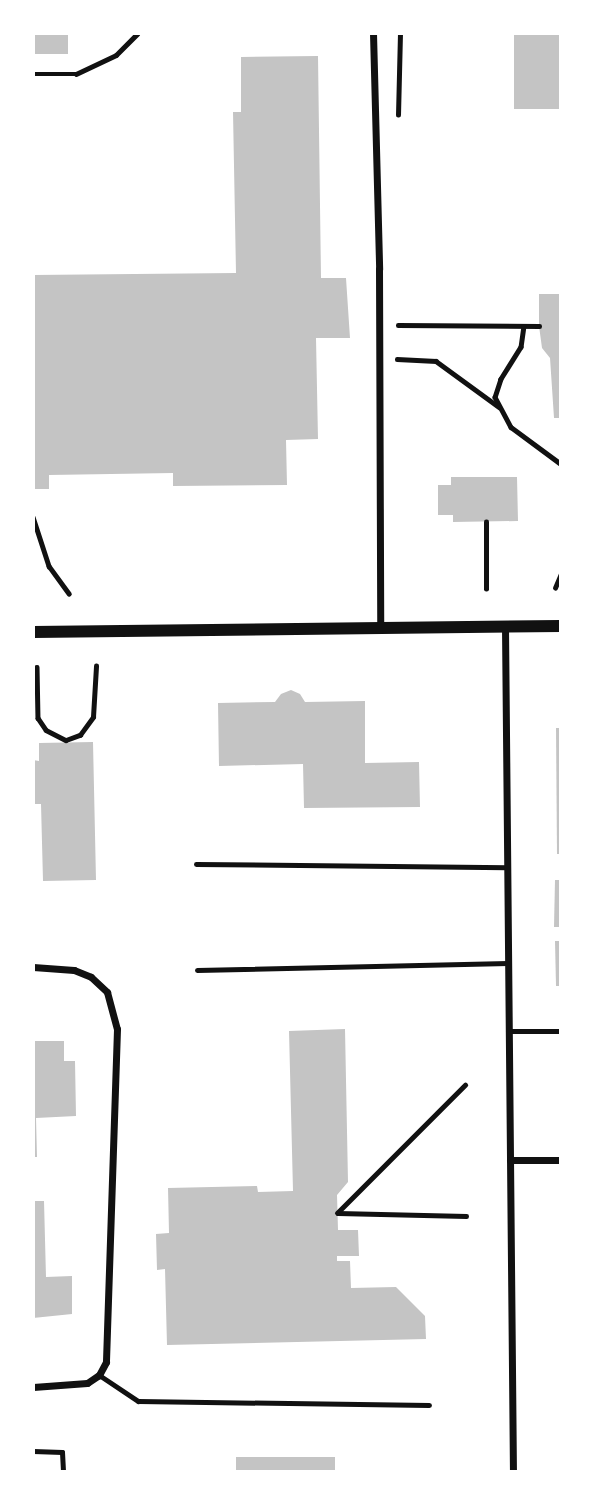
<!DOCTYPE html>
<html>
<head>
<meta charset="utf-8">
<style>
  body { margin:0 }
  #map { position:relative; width:594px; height:1505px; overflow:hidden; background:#fff; font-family:Signika,sans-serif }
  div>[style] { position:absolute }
  .building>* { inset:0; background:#c4c4c4; transform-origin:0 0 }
  .path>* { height:4.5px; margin:-2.25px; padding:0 2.25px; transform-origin:2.25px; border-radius:2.25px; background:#111 }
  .service>* { height:5px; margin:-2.5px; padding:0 2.5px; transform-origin:2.5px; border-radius:2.5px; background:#111 }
  .minor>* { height:7px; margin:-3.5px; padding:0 3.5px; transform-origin:3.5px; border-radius:3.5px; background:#111 }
  .tertiary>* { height:12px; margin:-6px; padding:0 6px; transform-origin:6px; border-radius:6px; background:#111 }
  span { translate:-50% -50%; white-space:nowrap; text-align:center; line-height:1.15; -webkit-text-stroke:5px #fff; paint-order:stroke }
  .frame { position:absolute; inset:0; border:35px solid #fff; pointer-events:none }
</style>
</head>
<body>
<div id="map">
  <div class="building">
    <div style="left:33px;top:33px;width:35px;height:21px"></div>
    <div style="left:514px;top:33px;width:47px;height:76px"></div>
    <div style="clip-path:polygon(318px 56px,321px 278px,346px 278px,350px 338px,316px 338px,318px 439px,286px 440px,287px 485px,173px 486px,173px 473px,49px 475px,49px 489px,33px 489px,33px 275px,236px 273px,233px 112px,241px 112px,241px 57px)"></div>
    <div style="clip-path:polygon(539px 294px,561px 294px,561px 418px,554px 418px,550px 358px,542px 348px,539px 326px)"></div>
    <div style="clip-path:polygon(451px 477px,517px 477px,518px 521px,453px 522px,453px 515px,438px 515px,438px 485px,451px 485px)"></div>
    <div style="clip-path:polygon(291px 690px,300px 694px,305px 702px,365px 701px,365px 763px,419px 762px,420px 807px,304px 808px,303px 764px,219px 766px,218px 703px,275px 702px,281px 694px)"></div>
    <div style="clip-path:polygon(556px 728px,561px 728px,561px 854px,557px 854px)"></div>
    <div style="clip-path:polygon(93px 742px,96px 880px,43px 881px,41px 804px,33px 804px,33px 760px,39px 761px,39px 743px)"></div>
    <div style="clip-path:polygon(555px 880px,561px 880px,561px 927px,554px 927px)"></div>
    <div style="clip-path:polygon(555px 941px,561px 941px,561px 986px,556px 986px)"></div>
    <div style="clip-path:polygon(345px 1029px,348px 1182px,337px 1195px,338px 1230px,358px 1230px,359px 1256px,337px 1256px,337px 1261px,350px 1261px,351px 1288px,396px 1287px,425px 1316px,426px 1339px,167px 1345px,165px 1269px,157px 1270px,156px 1234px,169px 1233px,168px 1188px,257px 1186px,258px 1192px,293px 1191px,289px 1031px)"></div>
    <div style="clip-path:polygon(33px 1041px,64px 1041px,64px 1061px,75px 1061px,76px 1116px,36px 1118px,37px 1157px,33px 1157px)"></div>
    <div style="clip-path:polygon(33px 1201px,44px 1201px,46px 1277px,72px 1276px,72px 1314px,33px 1318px)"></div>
    <div style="left:335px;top:1457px;width:15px;height:99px;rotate:90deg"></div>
  </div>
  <div class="path">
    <div style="left:33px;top:74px;width:43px"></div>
    <div style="left:76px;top:74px;width:44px;rotate:-25.4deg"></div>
    <div style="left:116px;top:55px;width:30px;rotate:-45deg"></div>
    <div style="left:398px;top:115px;width:82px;rotate:-88.6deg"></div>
    <div style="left:398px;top:325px;width:141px;rotate:0.4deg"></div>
    <div style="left:524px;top:326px;width:21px;rotate:98deg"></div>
    <div style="left:521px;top:347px;width:38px;rotate:122deg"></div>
    <div style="left:501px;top:379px;width:19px;rotate:108deg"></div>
    <div style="left:495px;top:397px;width:34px;rotate:62deg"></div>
    <div style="left:511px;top:427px;width:62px;rotate:36.5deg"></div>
    <div style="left:397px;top:359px;width:39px;rotate:3deg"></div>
    <div style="left:436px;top:361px;width:78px;rotate:36.1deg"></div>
    <div style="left:33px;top:517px;width:52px;rotate:71.9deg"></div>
    <div style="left:49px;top:566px;width:34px;rotate:54deg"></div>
    <div style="left:555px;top:588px;width:15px;rotate:-67deg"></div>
    <div style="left:486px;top:589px;width:67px;rotate:-90deg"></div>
    <div style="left:37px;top:667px;width:51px;rotate:88.9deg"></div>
    <div style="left:38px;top:718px;width:14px;rotate:56deg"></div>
    <div style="left:46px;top:730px;width:22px;rotate:27deg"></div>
    <div style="left:66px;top:740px;width:15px;rotate:-20deg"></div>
    <div style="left:80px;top:735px;width:22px;rotate:-54deg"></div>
    <div style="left:93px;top:717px;width:51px;rotate:-86.6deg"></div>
    <div style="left:337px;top:1213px;width:181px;rotate:-45deg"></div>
    <div style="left:338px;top:1213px;width:128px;rotate:1.3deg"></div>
  </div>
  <div class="service">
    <div style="left:196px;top:864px;width:311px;rotate:0.6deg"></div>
    <div style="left:197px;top:970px;width:311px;rotate:-1.3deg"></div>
    <div style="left:508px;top:1031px;width:53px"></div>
    <div style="left:99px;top:1375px;width:47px;rotate:33.7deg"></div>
    <div style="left:138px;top:1401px;width:291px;rotate:0.8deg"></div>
    <div style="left:33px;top:1451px;width:29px;rotate:2deg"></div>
    <div style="left:62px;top:1452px;width:20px;rotate:87deg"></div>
  </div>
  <div class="minor">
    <div style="left:373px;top:33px;width:236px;rotate:88.5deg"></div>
    <div style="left:379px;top:269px;width:361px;rotate:89.8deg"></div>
    <div style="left:505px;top:627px;width:845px;rotate:89.46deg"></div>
    <div style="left:33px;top:967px;width:41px;rotate:4.2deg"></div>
    <div style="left:74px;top:970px;width:18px;rotate:22deg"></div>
    <div style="left:91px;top:977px;width:22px;rotate:43deg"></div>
    <div style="left:107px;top:992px;width:38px;rotate:75deg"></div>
    <div style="left:117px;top:1029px;width:333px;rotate:91.9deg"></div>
    <div style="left:106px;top:1362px;width:15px;rotate:118deg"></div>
    <div style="left:99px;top:1375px;width:14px;rotate:146deg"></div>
    <div style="left:87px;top:1383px;width:54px;rotate:175.8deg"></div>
    <div style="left:510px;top:1160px;width:51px"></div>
  </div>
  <div class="tertiary">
    <div style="left:33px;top:632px;width:528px;rotate:-0.65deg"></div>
  </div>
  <div class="frame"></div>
</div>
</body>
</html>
